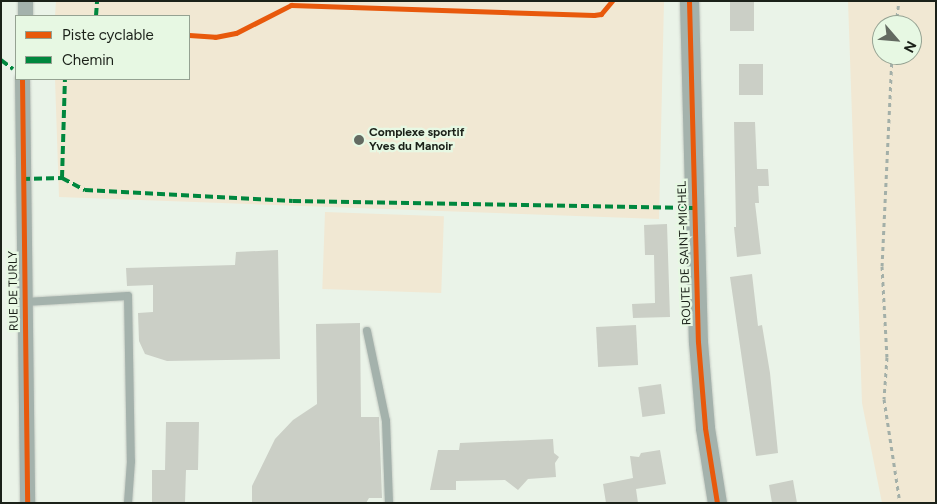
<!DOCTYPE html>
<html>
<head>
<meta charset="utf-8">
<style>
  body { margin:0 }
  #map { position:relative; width:937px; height:504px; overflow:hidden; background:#eaf3e8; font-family:Figtree,sans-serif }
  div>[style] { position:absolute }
  .green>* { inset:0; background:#f1e8d3; transform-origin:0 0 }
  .building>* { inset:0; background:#cbcfc6; transform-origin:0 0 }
  .path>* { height:3px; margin-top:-1.5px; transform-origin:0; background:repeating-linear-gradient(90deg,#a3afa8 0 4px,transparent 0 8px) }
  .roads { filter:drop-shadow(0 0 1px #c6ccc4) drop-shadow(0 0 1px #c6ccc4) }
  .service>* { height:8px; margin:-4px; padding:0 4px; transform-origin:4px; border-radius:4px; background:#a4b2ac }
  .minor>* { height:15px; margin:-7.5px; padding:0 7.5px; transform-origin:7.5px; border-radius:7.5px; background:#a4b2ac }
  .tertiary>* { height:19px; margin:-9.5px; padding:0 9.5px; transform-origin:9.5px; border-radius:9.5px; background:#a4b2ac }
  .quiet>* { height:4px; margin-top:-2px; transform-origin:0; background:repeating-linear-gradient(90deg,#00873e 0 8px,transparent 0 12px) }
  .cycleway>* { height:5px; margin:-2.5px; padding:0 2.5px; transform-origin:2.5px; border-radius:2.5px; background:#e8590c }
  .dots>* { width:14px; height:14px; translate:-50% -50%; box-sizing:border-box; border:2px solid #e7f8e3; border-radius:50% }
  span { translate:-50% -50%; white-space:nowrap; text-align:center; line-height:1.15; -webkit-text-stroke:4.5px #e7f8e3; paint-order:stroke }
  .poi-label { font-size:12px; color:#1b2119; font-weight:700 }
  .left { translate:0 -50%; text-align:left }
  .street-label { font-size:12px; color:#1b2119 }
  .frame { position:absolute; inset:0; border:2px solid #1b2119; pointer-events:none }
  .legend { position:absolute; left:15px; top:15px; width:175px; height:65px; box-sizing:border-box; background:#e7f8e3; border:1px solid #95a292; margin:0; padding:6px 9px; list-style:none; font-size:15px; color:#1b2119 }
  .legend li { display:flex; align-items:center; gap:10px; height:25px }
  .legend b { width:25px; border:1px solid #95a292 }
  .north { position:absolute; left:872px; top:15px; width:50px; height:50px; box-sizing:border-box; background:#e7f8e3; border:1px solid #95a292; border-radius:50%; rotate:117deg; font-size:14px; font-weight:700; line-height:20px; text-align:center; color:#1b2119 }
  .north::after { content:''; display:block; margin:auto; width:18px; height:22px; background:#636a61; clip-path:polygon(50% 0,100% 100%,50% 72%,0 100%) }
</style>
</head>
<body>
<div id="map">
  <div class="green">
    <div style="clip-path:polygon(56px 1px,664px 1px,659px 219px,59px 197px,55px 79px,189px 79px,189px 16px,55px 16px)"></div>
    <div style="clip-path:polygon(evenodd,848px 1px,936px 1px,936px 503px,882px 503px,862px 403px,848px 1px,882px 25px,912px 25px,912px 55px,882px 55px,882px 25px)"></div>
    <div style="left:325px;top:212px;width:119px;height:77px;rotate:2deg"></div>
  </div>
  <div class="building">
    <div style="left:730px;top:1px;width:24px;height:30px"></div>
    <div style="left:739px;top:64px;width:24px;height:31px"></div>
    <div style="clip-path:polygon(734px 122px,755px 122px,757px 169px,768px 169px,769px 186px,758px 186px,759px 203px,755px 203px,761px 254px,737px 257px,734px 227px,736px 227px)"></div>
    <div style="clip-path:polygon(667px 224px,670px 317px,633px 318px,632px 304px,655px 303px,654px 255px,645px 255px,644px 225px)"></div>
    <div style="clip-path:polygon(278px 250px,280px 359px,167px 361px,145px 354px,139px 341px,138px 313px,153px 312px,153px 285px,127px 286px,126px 268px,235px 265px,236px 252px)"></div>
    <div style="clip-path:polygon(752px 274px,758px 326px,762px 325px,770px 373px,778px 453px,756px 456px,730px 277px)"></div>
    <div style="clip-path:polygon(360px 323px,361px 417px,379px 417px,382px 498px,369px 498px,366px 503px,252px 503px,252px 486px,275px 439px,293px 420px,317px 404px,316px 324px)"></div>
    <div style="left:636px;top:325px;width:40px;height:40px;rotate:87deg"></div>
    <div style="left:661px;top:384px;width:30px;height:23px;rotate:82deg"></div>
    <div style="clip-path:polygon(166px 422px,199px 422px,198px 470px,186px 470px,185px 503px,152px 503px,152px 470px,165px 470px)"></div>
    <div style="clip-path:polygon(553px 439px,554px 453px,559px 457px,555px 463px,556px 477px,528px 479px,518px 490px,505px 480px,456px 481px,456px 490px,430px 490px,438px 450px,459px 450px,460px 443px)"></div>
    <div style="clip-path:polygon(660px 450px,666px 484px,636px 489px,638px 503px,606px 503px,603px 484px,633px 478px,630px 456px,639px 457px,641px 453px)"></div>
    <div style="clip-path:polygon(793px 480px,797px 503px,772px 503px,769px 485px)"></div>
  </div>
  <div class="path">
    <div style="left:896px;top:25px;width:24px;rotate:-83deg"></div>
    <div style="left:892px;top:55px;width:211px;rotate:92.7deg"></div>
    <div style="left:882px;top:266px;width:91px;rotate:86.9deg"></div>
    <div style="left:887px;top:357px;width:42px;rotate:94.1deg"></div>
    <div style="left:884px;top:399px;width:105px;rotate:81.3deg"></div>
  </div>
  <div class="roads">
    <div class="service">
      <div style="left:25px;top:302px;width:103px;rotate:-3.3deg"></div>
      <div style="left:128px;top:296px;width:165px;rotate:89deg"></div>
      <div style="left:131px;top:461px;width:42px;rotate:94.1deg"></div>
      <div style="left:367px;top:331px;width:92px;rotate:78.1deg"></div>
      <div style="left:386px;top:421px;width:82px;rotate:87.9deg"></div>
    </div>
    <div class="minor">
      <div style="left:25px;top:16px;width:15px;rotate:-90deg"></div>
      <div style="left:22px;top:79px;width:424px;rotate:89.3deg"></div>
    </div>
    <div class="tertiary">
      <div style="left:689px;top:1px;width:341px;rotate:88.5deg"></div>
      <div style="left:698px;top:342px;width:86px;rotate:85.3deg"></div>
      <div style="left:705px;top:428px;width:76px;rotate:80.9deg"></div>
    </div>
  </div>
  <div class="quiet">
    <div style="left:96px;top:16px;width:15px;rotate:-86deg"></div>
    <div style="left:1px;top:60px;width:15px;rotate:37deg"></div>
    <div style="left:62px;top:178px;width:99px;rotate:-88.3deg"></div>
    <div style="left:22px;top:179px;width:40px;rotate:-1.4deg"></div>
    <div style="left:62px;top:178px;width:26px;rotate:28deg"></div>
    <div style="left:85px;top:190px;width:208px;rotate:3deg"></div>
    <div style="left:293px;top:201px;width:400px;rotate:1deg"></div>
  </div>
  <div class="cycleway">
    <div style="left:689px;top:1px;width:341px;rotate:88.5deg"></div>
    <div style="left:698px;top:342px;width:86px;rotate:85.3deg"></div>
    <div style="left:705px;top:428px;width:76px;rotate:80.9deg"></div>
    <div style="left:189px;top:35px;width:26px;rotate:4deg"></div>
    <div style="left:215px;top:37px;width:21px;rotate:-11deg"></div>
    <div style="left:236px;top:33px;width:62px;rotate:-27deg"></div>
    <div style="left:291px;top:5px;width:303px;rotate:1.9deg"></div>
    <div style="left:594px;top:15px;width:7px;rotate:-8deg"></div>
    <div style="left:601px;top:14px;width:17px;rotate:-50deg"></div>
    <div style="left:22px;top:79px;width:424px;rotate:89.3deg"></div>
  </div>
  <div class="dots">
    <div style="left:359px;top:140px;background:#636a61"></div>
  </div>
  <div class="poi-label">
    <span class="left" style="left:369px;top:140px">Complexe sportif<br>Yves du Manoir</span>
  </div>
  <div class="street-label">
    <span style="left:685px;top:253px;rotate:-92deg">ROUTE DE SAINT-MICHEL</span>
    <span style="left:14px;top:291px;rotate:-91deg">RUE DE TURLY</span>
  </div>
  <div class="frame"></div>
  <ul class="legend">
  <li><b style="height:6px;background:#e8590c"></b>Piste cyclable</li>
  <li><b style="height:6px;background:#00873e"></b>Chemin</li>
  </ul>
  <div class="north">N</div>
</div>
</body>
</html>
